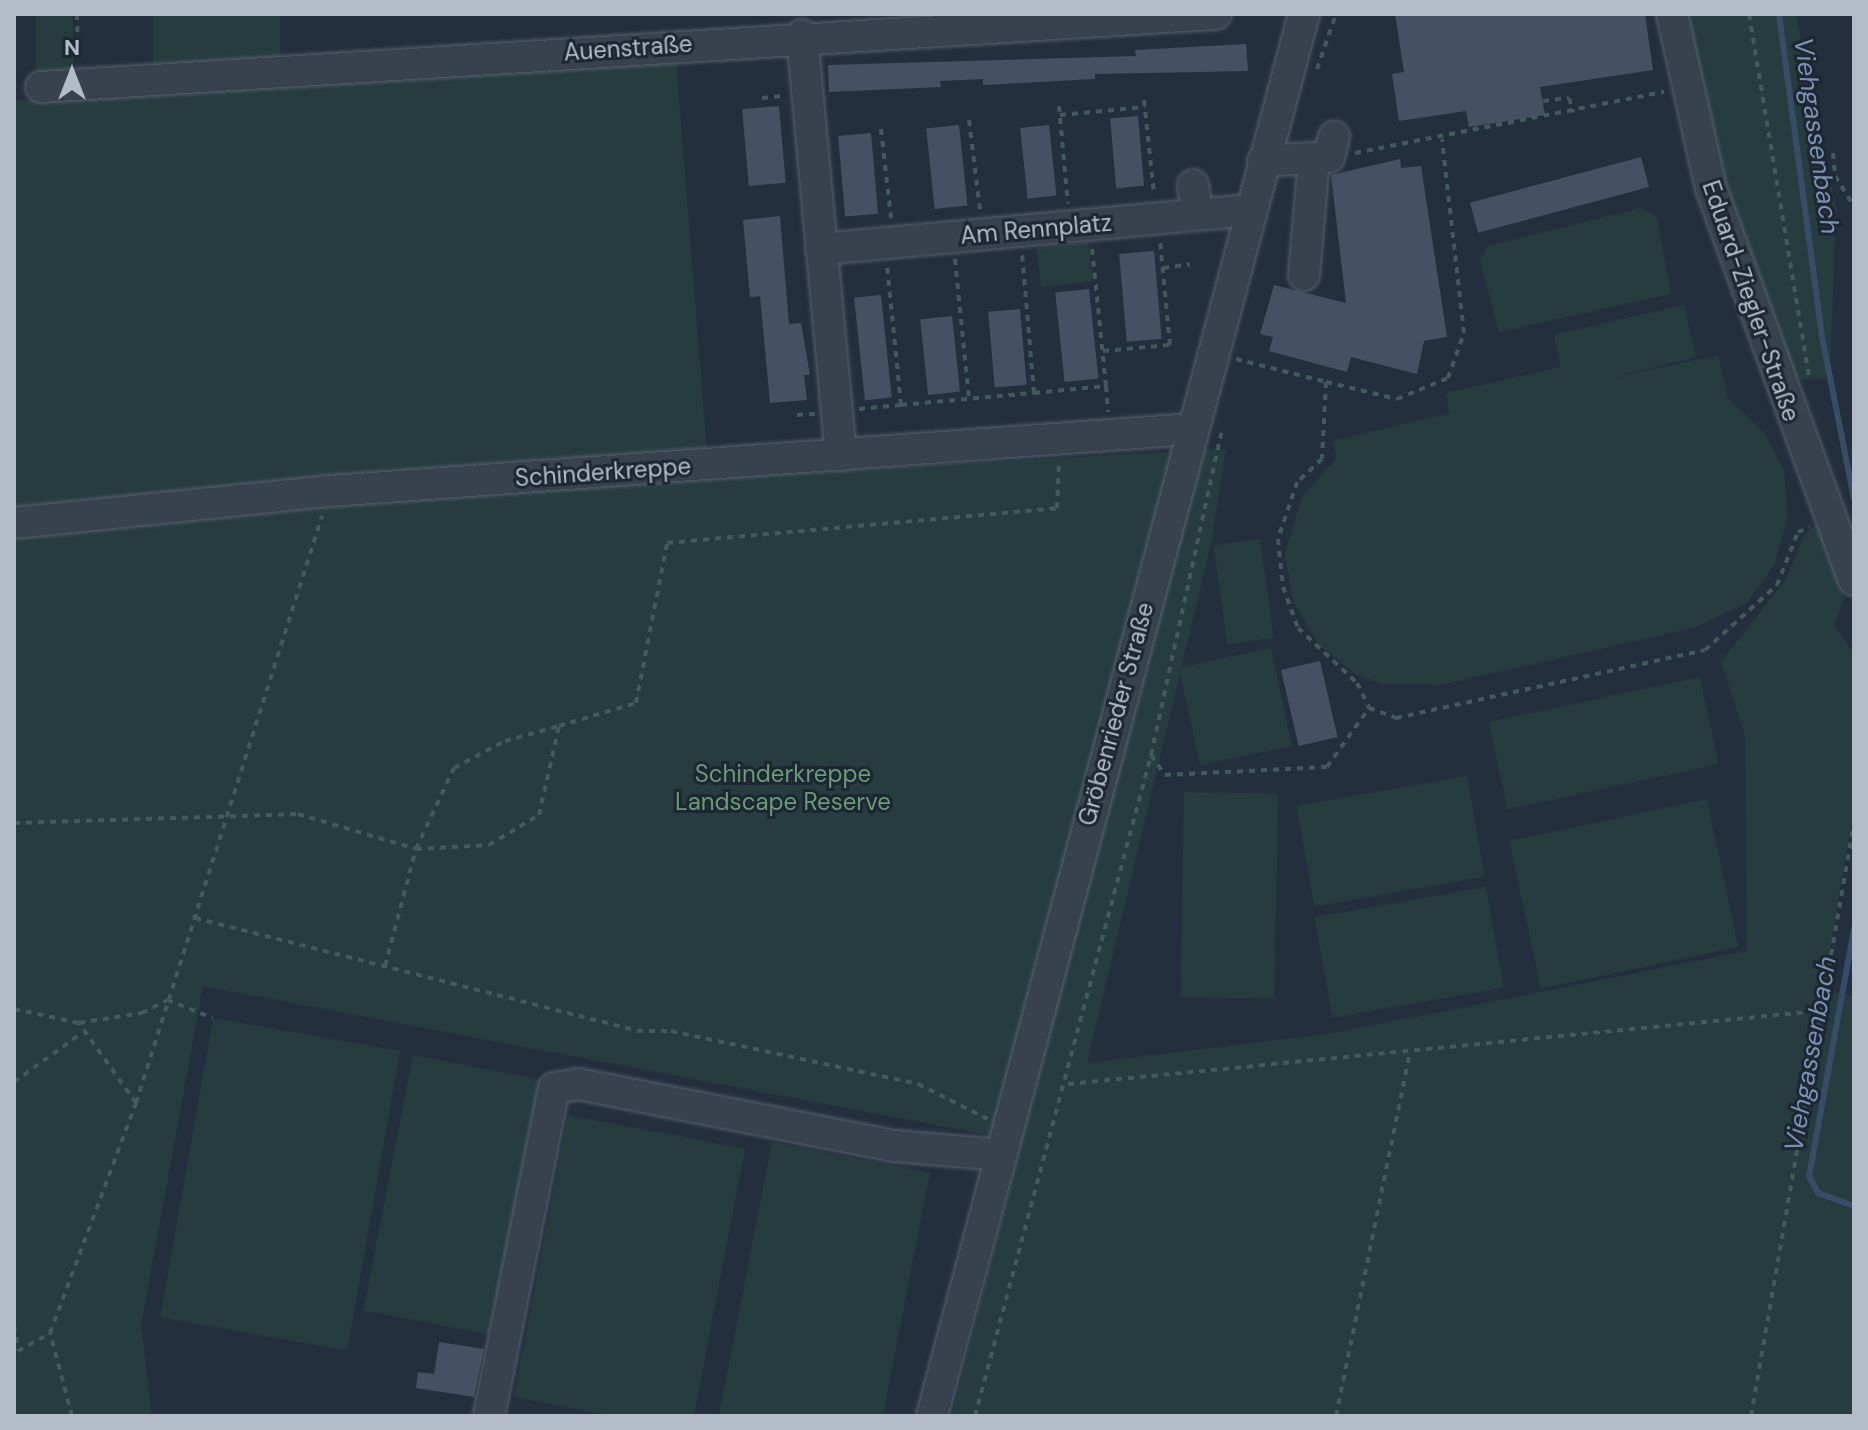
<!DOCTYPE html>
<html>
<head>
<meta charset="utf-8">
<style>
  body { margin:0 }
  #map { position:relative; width:1868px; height:1430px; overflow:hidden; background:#242f3e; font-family:"DM Sans",sans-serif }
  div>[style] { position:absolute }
  .green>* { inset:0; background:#263c3f; transform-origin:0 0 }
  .stream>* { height:6px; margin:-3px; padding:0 3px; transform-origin:3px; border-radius:3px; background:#394c67 }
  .building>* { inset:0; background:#455162; transform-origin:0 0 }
  .path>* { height:4px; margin-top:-2px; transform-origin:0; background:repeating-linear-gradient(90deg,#44595c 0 6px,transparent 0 12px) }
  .roads { filter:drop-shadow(0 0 2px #565f6c) drop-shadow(0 0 2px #565f6c) }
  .minor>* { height:30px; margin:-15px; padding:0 15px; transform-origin:15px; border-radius:15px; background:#38414e }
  span { translate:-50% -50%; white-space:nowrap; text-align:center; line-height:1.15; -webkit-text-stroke:6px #1d2633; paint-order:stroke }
  .street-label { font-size:24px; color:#b4bcc9 }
  .park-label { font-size:24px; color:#6b9a76 }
  .water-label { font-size:26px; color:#7c92b1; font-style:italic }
  .frame { position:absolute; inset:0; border:16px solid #b4bcc9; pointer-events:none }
  .north { position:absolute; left:32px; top:32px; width:80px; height:80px; -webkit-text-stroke:6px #1d2633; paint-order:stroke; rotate:0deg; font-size:22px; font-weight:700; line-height:32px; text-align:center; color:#b4bcc9 }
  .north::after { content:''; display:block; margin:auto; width:28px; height:36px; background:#b4bcc9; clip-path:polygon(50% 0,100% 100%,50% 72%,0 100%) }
</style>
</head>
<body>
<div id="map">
  <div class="green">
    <div style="left:36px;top:14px;width:37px;height:66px"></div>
    <div style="left:153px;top:14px;width:127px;height:61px"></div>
    <div style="clip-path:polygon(1684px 14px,1796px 14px,1836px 208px,1830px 378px,1789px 381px,1700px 106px)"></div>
    <div style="clip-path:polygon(675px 47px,709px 477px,1226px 449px,1211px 544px,1087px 1063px,1329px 1034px,1747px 951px,1745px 735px,1721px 662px,1785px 581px,1805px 534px,1819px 521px,1844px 599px,1834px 625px,1854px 654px,1854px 807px,1823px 990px,1854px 996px,1854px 1416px,952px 1416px,1021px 1141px,203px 986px,141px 1326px,152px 1416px,14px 1416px,14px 100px)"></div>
    <div style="clip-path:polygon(1641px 208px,1657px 217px,1671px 294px,1499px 332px,1480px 261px,1488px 246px)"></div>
    <div style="left:1088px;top:242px;width:39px;height:52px;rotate:83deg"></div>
    <div style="clip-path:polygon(1684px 305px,1696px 357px,1611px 378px,1718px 356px,1728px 398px,1766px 435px,1784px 471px,1788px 516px,1775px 564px,1746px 603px,1697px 627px,1439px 685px,1382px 684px,1357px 675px,1320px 646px,1293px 602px,1285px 553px,1302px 497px,1336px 459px,1333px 441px,1450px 413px,1446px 393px,1561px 367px,1554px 335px)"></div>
    <div style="left:1260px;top:539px;width:100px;height:47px;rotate:82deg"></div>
    <div style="left:1271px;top:648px;width:100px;height:94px;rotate:78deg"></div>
    <div style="left:1700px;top:677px;width:89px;height:216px;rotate:78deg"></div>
    <div style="left:1467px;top:776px;width:102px;height:173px;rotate:80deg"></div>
    <div style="left:1184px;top:792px;width:94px;height:205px;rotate:1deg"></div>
    <div style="left:1707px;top:799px;width:151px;height:202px;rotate:78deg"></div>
    <div style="left:1486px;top:887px;width:102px;height:174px;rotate:80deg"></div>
    <div style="left:213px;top:1018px;width:190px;height:304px;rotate:10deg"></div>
    <div style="left:413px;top:1055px;width:133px;height:260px;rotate:11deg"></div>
    <div style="clip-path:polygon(568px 1115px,745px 1149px,694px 1416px,613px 1416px,514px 1397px)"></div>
    <div style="left:772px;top:1142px;width:161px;height:279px;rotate:11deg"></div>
  </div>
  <div class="stream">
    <div style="left:1779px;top:14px;width:331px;rotate:82.4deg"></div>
    <div style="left:1823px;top:342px;width:160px;rotate:78.8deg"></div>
    <div style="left:1854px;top:929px;width:251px;rotate:100.3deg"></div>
    <div style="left:1809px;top:1176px;width:19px;rotate:62deg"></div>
    <div style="left:1818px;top:1193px;width:38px;rotate:20deg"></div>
  </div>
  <div class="building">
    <div style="clip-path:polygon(1395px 14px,1645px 14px,1653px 70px,1540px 87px,1545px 115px,1469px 127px,1466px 111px,1399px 121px,1392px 74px,1404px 72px)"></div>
    <div style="clip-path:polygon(1246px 44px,1248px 71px,1095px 74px,1095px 79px,983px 85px,983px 79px,940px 81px,941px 87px,829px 92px,828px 65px,1136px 56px,1135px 50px)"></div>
    <div style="left:779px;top:106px;width:77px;height:37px;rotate:85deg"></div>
    <div style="left:1138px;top:116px;width:70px;height:28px;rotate:85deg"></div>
    <div style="left:959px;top:125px;width:81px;height:33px;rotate:84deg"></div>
    <div style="left:1049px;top:125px;width:71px;height:29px;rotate:84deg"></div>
    <div style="left:871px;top:133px;width:81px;height:33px;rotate:85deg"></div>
    <div style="left:1641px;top:157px;width:31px;height:177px;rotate:75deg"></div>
    <div style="clip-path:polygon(1400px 159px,1401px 168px,1421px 166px,1447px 337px,1424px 341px,1417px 374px,1351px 357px,1347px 372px,1269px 351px,1273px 337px,1260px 334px,1274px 285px,1346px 303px,1331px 175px)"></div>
    <div style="clip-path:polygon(780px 216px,789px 324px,801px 323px,810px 375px,804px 375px,807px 400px,770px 403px,760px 296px,750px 297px,743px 220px)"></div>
    <div style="left:1154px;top:251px;width:88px;height:35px;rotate:85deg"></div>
    <div style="left:1089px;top:289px;width:90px;height:34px;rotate:84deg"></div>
    <div style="left:881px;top:295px;width:103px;height:27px;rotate:84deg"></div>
    <div style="left:1020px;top:309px;width:76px;height:32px;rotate:85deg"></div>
    <div style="left:952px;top:316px;width:76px;height:32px;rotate:84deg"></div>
    <div style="left:1320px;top:661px;width:78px;height:40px;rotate:77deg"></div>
    <div style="clip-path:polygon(439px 1342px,484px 1349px,474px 1397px,416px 1388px,418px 1372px,434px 1374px)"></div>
  </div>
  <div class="path">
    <div style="left:77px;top:14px;width:46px;rotate:88.8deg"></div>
    <div style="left:1749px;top:14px;width:369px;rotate:80.6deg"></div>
    <div style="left:1317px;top:69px;width:58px;rotate:-70.9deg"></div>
    <div style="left:762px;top:98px;width:20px;rotate:-6deg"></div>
    <div style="left:1144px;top:100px;width:95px;rotate:83.9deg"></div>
    <div style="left:1543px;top:101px;width:26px;rotate:-7deg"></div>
    <div style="left:1569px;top:98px;width:15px;rotate:74deg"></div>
    <div style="left:1059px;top:106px;width:98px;rotate:84.8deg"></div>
    <div style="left:1060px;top:115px;width:85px;rotate:-5.4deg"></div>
    <div style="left:969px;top:120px;width:90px;rotate:83deg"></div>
    <div style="left:881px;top:129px;width:90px;rotate:83.6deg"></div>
    <div style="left:1355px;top:153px;width:315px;rotate:-11.2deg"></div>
    <div style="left:1833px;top:153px;width:23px;rotate:85deg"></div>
    <div style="left:1835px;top:176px;width:36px;rotate:58deg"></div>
    <div style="left:955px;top:259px;width:141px;rotate:84.3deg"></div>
    <div style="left:1163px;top:268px;width:27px;rotate:-8deg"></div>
    <div style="left:1103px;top:351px;width:67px;rotate:-5.1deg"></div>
    <div style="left:1170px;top:345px;width:104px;rotate:-95.5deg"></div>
    <div style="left:1236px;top:359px;width:93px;rotate:14.3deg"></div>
    <div style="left:1326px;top:382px;width:77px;rotate:93deg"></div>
    <div style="left:1322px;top:459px;width:34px;rotate:137deg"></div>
    <div style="left:1297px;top:482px;width:60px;rotate:108.4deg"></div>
    <div style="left:1278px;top:539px;width:48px;rotate:84.1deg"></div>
    <div style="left:1283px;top:587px;width:44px;rotate:69.9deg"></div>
    <div style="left:1298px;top:628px;width:81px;rotate:43deg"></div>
    <div style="left:1357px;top:683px;width:28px;rotate:64deg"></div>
    <div style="left:1326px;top:382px;width:73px;rotate:13.5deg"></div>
    <div style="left:1397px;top:399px;width:55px;rotate:-22.4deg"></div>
    <div style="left:1448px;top:378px;width:48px;rotate:-70.4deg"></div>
    <div style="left:1464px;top:333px;width:195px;rotate:-96.5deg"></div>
    <div style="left:1106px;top:386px;width:26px;rotate:86deg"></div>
    <div style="left:1034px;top:393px;width:72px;rotate:-5.6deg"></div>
    <div style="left:1106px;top:386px;width:138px;rotate:-95.8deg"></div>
    <div style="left:901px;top:405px;width:134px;rotate:-5.2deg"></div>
    <div style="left:1034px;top:393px;width:141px;rotate:-94.9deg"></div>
    <div style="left:859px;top:409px;width:42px;rotate:-5.4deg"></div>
    <div style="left:901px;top:405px;width:141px;rotate:-95.7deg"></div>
    <div style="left:797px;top:415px;width:18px;rotate:-3deg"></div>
    <div style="left:1151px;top:755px;width:24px;rotate:55deg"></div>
    <div style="left:1165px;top:775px;width:162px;rotate:-2.8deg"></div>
    <div style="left:1327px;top:767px;width:72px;rotate:-54.6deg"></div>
    <div style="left:1369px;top:708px;width:29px;rotate:20deg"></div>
    <div style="left:1396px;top:718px;width:316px;rotate:-12.4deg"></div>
    <div style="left:1705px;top:650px;width:97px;rotate:-42.1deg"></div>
    <div style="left:1777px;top:585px;width:57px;rotate:-68.4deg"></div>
    <div style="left:1798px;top:532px;width:13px;rotate:-23deg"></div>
    <div style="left:14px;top:823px;width:284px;rotate:-1.8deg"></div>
    <div style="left:298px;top:814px;width:123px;rotate:16.5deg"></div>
    <div style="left:416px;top:849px;width:89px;rotate:-64.9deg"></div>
    <div style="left:454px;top:768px;width:58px;rotate:-27.9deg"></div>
    <div style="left:505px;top:741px;width:56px;rotate:-15.5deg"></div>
    <div style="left:195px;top:918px;width:456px;rotate:14.3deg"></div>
    <div style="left:637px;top:1031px;width:34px"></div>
    <div style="left:671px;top:1031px;width:253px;rotate:12.1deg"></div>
    <div style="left:918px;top:1084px;width:78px;rotate:26.6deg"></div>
    <div style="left:385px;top:966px;width:121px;rotate:-75.2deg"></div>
    <div style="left:416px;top:849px;width:73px;rotate:-3.1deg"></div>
    <div style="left:489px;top:845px;width:58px;rotate:-31deg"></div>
    <div style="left:539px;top:815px;width:91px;rotate:-77.3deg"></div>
    <div style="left:559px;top:726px;width:80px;rotate:-16.6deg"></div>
    <div style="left:636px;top:703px;width:163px;rotate:-79deg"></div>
    <div style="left:667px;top:543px;width:392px;rotate:-5.1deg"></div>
    <div style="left:1057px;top:508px;width:46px;rotate:-87.5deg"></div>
    <div style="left:14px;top:1009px;width:66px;rotate:12.2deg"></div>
    <div style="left:79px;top:1023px;width:64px;rotate:-9deg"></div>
    <div style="left:142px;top:1013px;width:28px;rotate:-27deg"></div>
    <div style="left:167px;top:1000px;width:49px;rotate:21.4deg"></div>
    <div style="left:14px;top:1082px;width:84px;rotate:-35.8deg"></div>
    <div style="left:1068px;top:1084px;width:754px;rotate:-5.56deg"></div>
    <div style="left:136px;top:1103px;width:616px;rotate:-72.42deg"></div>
    <div style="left:14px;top:1325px;width:26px;rotate:81deg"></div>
    <div style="left:18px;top:1351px;width:37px;rotate:-29deg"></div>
    <div style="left:72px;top:1416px;width:86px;rotate:-104.8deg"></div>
    <div style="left:50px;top:1333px;width:246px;rotate:-69.5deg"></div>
    <div style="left:136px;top:1103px;width:98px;rotate:-125.5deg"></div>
    <div style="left:975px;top:1416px;width:684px;rotate:-75.09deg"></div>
    <div style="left:1151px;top:755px;width:330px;rotate:-77.7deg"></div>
    <div style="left:1336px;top:1416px;width:371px;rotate:-78.5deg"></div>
    <div style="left:1751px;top:1416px;width:602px;rotate:-80.15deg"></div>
  </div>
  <div class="roads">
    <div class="minor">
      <div style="left:1672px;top:14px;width:178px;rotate:77.4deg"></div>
      <div style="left:1711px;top:188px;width:417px;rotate:70deg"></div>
      <div style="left:802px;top:35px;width:422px;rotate:84.7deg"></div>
      <div style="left:41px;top:87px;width:1177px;rotate:-3.56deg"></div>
      <div style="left:1263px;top:161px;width:66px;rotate:-3.5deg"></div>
      <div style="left:1329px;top:157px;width:21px;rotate:-76deg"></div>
      <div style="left:1193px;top:185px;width:30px;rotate:82deg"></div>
      <div style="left:821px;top:249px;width:431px;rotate:-5.2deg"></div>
      <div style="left:1304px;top:275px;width:117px;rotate:-85.1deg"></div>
      <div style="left:14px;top:523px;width:318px;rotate:-5.8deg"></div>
      <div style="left:330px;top:491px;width:865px;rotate:-4.11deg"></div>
      <div style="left:489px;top:1416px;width:334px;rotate:-78.8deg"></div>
      <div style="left:554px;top:1088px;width:24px;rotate:-9deg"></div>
      <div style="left:578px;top:1084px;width:323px;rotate:11.1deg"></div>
      <div style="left:895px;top:1146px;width:107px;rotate:4.8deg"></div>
      <div style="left:932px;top:1416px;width:1451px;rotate:-75.14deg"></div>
    </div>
  </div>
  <div class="street-label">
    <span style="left:628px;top:48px;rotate:-4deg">Auenstraße</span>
    <span style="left:1036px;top:229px;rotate:-5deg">Am Rennplatz</span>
    <span style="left:1751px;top:301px;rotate:71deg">Eduard-Ziegler-Straße</span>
    <span style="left:603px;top:472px;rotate:-4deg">Schinderkreppe</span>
    <span style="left:1116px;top:714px;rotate:-75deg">Gröbenrieder Straße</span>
  </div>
  <div class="park-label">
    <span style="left:783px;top:788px">Schinderkreppe<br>Landscape Reserve</span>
  </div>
  <div class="water-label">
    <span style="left:1816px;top:136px;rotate:82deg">Viehgassenbach</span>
    <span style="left:1811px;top:1054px;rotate:-80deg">Viehgassenbach</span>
  </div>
  <div class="frame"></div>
  <div class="north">N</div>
</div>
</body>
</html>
